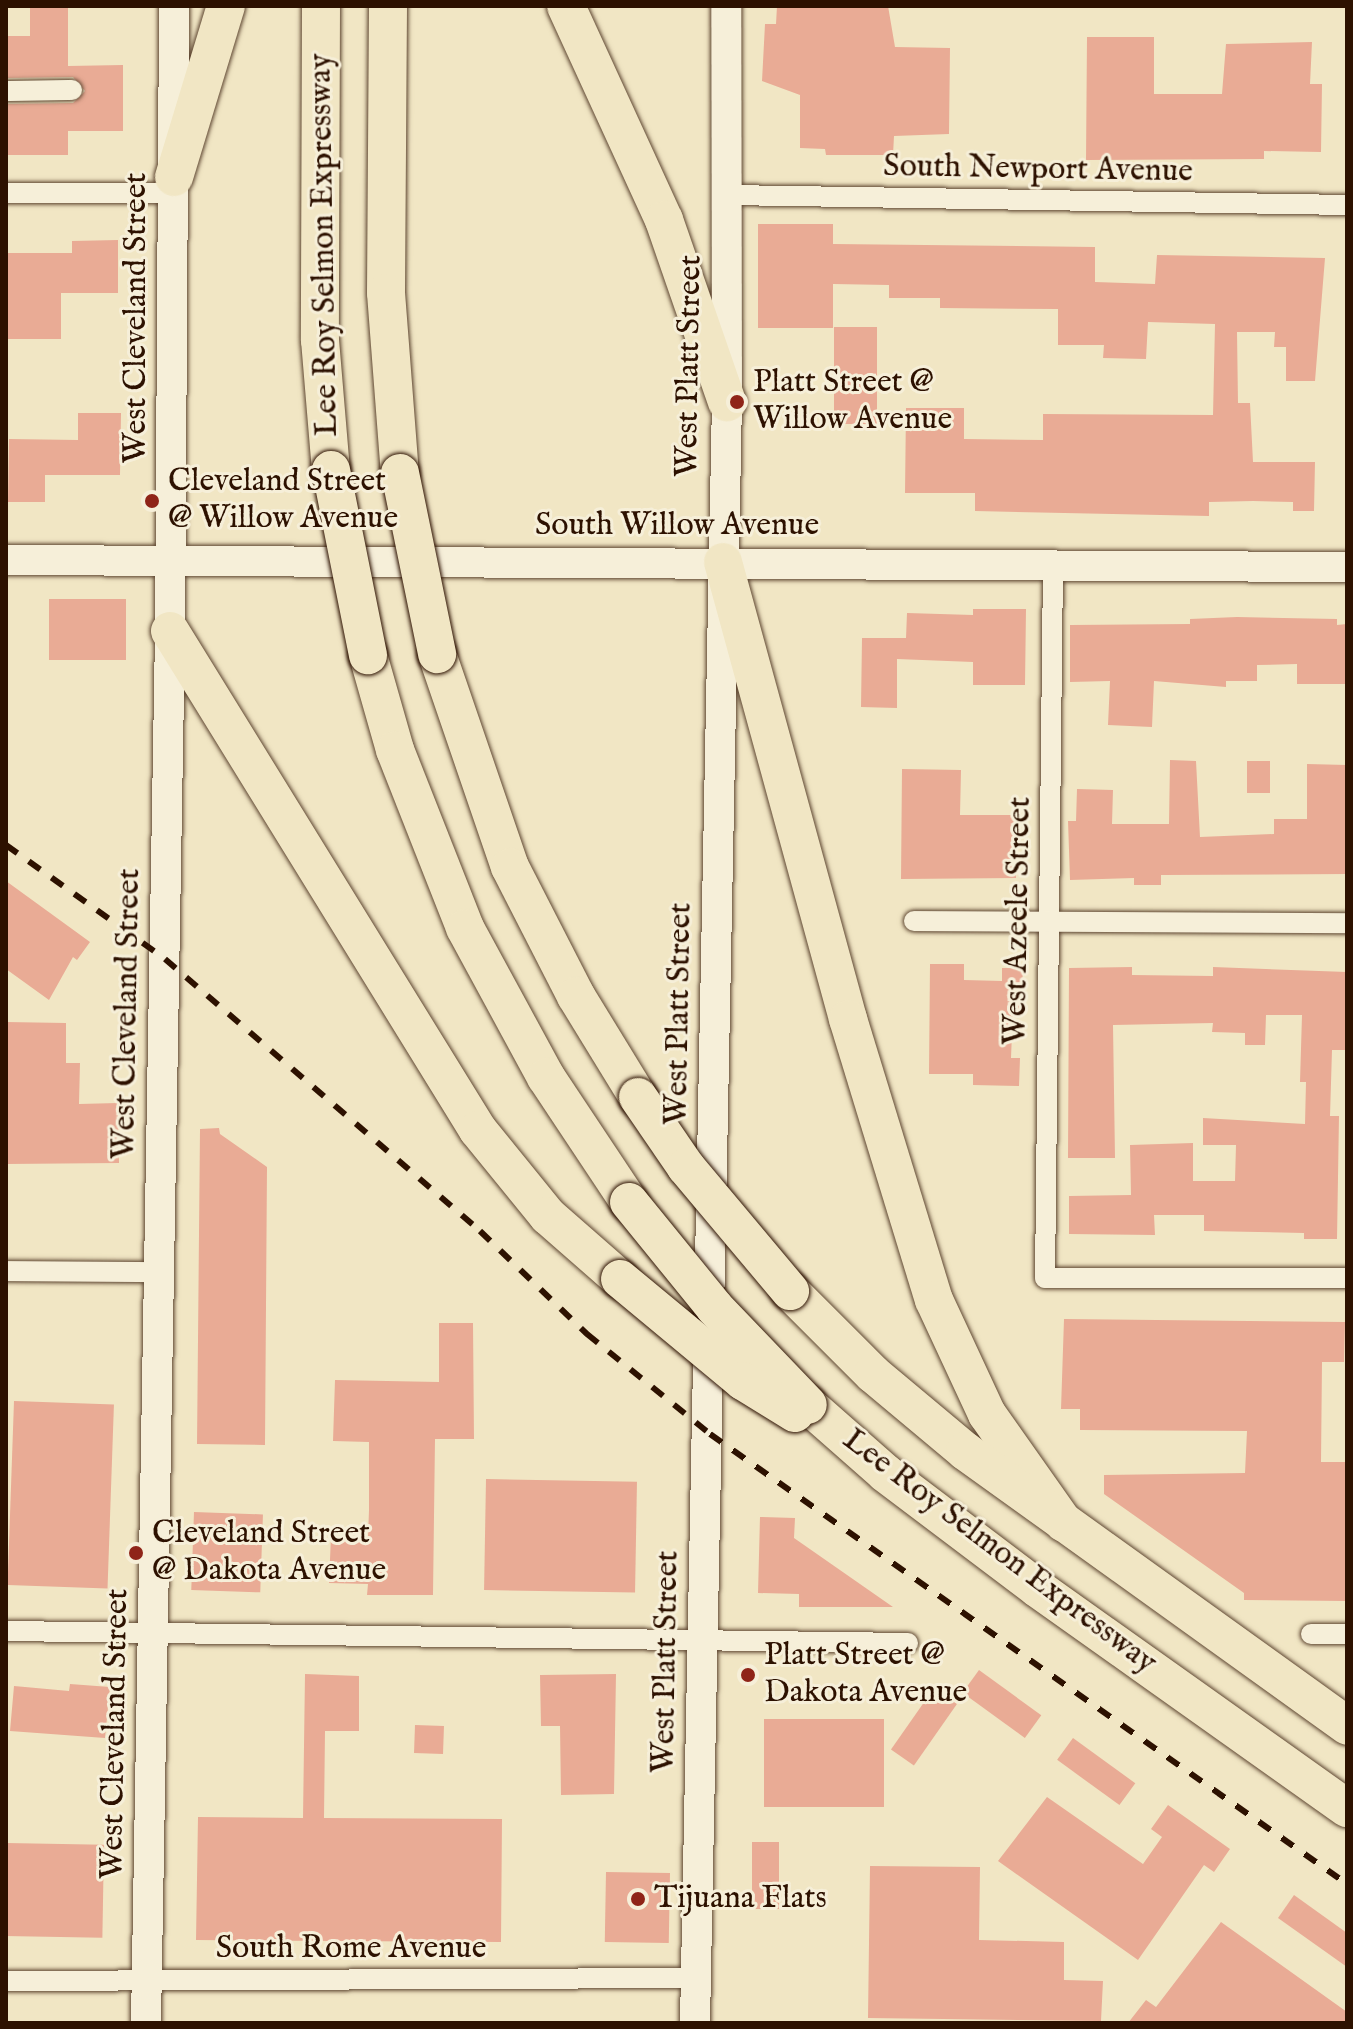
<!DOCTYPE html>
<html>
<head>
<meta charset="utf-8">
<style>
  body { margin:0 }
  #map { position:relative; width:1353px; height:2029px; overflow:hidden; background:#f1e6c4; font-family:"IM FELL English",serif }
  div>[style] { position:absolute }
  .building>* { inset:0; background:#e9ab95; transform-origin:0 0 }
  .roads { filter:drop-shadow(0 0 2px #5e4631) drop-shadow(0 0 2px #5e4631) }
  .street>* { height:20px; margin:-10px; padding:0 10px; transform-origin:10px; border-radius:10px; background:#f6efd9 }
  .secondary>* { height:30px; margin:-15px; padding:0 15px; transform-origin:15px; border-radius:15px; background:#f6efd9 }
  .highway>* { height:38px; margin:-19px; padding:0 19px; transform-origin:19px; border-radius:19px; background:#f1e6c4 }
  .rail>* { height:6px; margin-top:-3px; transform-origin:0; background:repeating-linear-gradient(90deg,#2d1100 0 14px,transparent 0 28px) }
  .bridges { filter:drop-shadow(0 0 2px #2d1100) drop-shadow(0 0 2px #2d1100) }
  .highway-bridge>* { height:38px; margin:-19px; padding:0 19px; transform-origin:19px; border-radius:19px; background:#f1e6c4 }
  .dots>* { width:22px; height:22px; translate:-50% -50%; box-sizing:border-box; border:4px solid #f6efd9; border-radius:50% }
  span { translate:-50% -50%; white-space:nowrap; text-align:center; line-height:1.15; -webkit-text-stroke:6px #f6efd9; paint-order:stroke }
  .street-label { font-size:32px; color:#2d1100 }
  .poi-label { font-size:32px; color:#2d1100 }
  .left { translate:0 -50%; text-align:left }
  .frame { position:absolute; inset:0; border:8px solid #2d1100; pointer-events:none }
</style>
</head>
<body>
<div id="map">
  <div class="building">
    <div style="clip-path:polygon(30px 6px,68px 6px,68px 66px,123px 65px,123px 131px,68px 131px,68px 155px,6px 155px,6px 104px,73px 103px,85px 91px,73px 77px,6px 78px,6px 36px,30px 36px)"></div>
    <div style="clip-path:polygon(777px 6px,888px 6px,895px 47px,950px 48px,949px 134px,894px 136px,893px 155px,826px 155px,825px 149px,800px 148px,800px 95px,762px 81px,765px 24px,776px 24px)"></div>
    <div style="clip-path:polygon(1087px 37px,1154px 37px,1154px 94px,1222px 94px,1226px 44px,1312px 42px,1310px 84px,1322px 84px,1321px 152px,1264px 151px,1264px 159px,1086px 160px)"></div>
    <div style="clip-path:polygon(758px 224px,833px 224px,833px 244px,1095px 247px,1095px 282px,1155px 284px,1157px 255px,1325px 258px,1315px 381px,1286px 381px,1286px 347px,1274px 347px,1275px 332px,1237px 332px,1238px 403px,1250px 403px,1253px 462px,1315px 462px,1314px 511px,1293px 511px,1293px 502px,1253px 501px,1209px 502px,1209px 516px,975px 511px,975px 493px,905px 493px,906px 408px,964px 408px,964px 439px,1043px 440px,1043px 414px,1213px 415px,1215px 324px,1148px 322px,1146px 359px,1103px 358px,1104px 345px,1058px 345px,1058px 309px,940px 308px,940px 298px,889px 298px,889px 285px,833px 284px,833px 328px,758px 328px)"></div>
    <div style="clip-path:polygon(118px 240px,118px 293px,61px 293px,61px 339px,6px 339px,6px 253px,72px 253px,72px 241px)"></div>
    <div style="left:834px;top:327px;width:43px;height:97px"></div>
    <div style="clip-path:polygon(78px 413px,121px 413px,120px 475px,45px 475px,45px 502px,8px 502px,9px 439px,78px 440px)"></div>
    <div style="left:49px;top:599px;width:77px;height:61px"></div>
    <div style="clip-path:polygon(973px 609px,1026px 609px,1025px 685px,973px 685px,973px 662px,897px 659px,897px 708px,861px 707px,862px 638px,906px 638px,907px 613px,973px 615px)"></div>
    <div style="clip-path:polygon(1237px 617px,1337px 619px,1337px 625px,1347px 624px,1347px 684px,1297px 684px,1297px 664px,1257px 665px,1257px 681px,1226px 681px,1226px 687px,1154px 681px,1152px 727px,1108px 725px,1110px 681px,1070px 682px,1070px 625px,1190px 624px,1190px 619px)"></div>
    <div style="clip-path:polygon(1170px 760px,1196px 761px,1200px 837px,1274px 834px,1274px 819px,1307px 819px,1307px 764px,1347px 765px,1347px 874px,1161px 875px,1161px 885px,1134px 885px,1134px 878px,1070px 880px,1068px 821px,1076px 821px,1077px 789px,1113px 790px,1112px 824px,1169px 824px)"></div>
    <div style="left:1270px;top:761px;width:32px;height:23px;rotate:90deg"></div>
    <div style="clip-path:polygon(902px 769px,961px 770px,960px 815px,1017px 815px,1016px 878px,901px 879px)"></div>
    <div style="clip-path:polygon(6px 881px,90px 942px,77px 960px,73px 957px,49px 1000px,6px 969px)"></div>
    <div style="clip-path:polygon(930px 964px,964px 964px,964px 980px,1002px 981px,1002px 968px,1023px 968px,1021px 1010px,1013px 1009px,1011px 1058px,1020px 1058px,1019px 1086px,973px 1085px,973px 1074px,929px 1074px)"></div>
    <div style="clip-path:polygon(1132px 967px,1132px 975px,1213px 976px,1213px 967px,1347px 972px,1347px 1050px,1332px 1050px,1330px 1116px,1339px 1116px,1337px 1239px,1304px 1239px,1304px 1233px,1204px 1231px,1204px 1215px,1154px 1215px,1155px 1235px,1069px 1234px,1069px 1196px,1131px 1195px,1130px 1145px,1193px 1143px,1193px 1181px,1235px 1181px,1236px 1145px,1203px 1145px,1203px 1118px,1305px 1124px,1306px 1082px,1300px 1082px,1302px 1015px,1266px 1015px,1265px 1045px,1245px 1045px,1245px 1033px,1212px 1032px,1213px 1023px,1113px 1025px,1115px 1158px,1068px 1158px,1069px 968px)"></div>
    <div style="clip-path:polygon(6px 1022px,66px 1023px,66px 1063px,80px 1063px,79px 1104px,118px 1103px,119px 1163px,6px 1164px)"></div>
    <div style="clip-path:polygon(219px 1128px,220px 1134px,267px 1167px,265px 1445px,197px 1444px,200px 1129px)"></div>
    <div style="clip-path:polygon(1064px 1319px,1345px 1322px,1344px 1362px,1322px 1362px,1321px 1462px,1347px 1462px,1347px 1601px,1244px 1600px,1244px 1593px,1104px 1494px,1104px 1475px,1245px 1473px,1247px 1431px,1080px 1430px,1080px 1409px,1061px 1409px)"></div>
    <div style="clip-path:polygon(439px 1323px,473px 1323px,474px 1439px,435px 1439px,433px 1595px,367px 1595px,368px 1584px,329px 1583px,331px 1536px,368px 1537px,369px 1510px,369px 1442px,333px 1441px,335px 1380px,439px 1382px)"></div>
    <div style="left:14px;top:1401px;width:100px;height:184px;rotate:2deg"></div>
    <div style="left:486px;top:1479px;width:151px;height:111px;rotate:1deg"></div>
    <div style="left:194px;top:1512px;width:69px;height:78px;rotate:2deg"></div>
    <div style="clip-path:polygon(760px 1517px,795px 1518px,794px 1538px,893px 1607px,799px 1607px,799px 1594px,758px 1593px)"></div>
    <div style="left:979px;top:1670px;width:77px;height:28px;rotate:36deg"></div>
    <div style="clip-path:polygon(305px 1674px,359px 1676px,359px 1731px,325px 1731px,324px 1818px,502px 1819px,501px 1942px,196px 1940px,198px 1817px,303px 1818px)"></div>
    <div style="clip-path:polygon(616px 1674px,614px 1794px,561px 1795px,560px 1726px,541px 1726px,540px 1675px)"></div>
    <div style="clip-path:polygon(70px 1684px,110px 1687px,105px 1738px,10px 1731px,14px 1686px,69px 1691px)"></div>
    <div style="left:934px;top:1688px;width:28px;height:75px;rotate:35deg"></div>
    <div style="left:764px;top:1719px;width:120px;height:88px"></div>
    <div style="left:415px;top:1725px;width:29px;height:28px;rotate:2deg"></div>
    <div style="left:1073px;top:1738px;width:77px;height:27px;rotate:36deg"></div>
    <div style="clip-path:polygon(1047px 1797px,1143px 1864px,1162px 1837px,1151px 1829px,1168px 1805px,1230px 1849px,1214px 1872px,1204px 1865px,1138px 1960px,998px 1861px)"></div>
    <div style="left:752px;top:1842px;width:27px;height:67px"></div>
    <div style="left:6px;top:1843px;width:98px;height:93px;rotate:1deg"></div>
    <div style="clip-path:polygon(870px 1866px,980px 1867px,979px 1940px,1064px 1942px,1064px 1980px,1103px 1981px,1101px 2021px,868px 2018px)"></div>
    <div style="left:606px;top:1872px;width:64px;height:70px;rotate:1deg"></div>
    <div style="clip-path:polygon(1294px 1895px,1347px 1933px,1347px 1967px,1278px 1918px)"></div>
    <div style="clip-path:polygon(1221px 1922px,1347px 2012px,1347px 2023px,1128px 2023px,1146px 2000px,1156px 2007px)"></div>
  </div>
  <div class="roads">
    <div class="street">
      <div style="left:6px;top:91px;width:66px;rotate:-0.9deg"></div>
      <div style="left:6px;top:193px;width:168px"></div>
      <div style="left:727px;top:195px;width:620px;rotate:0.92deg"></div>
      <div style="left:1053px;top:564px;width:714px;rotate:90.64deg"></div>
      <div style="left:1045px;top:1278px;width:302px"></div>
      <div style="left:914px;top:921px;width:433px;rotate:0.3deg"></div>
      <div style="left:6px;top:1271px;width:155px;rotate:0.4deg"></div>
      <div style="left:6px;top:1631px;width:902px;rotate:0.76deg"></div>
      <div style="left:1311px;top:1634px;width:36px"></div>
      <div style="left:6px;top:1981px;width:691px;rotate:-0.25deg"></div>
    </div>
    <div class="secondary">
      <div style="left:6px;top:560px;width:1341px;rotate:0.3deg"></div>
      <div style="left:146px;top:2023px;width:1392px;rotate:-89.01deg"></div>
      <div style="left:170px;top:631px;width:625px;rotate:-89.63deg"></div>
      <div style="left:695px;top:2023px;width:1621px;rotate:-88.87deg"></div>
      <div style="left:727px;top:402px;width:396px;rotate:-90.1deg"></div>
    </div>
    <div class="highway">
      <div style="left:321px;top:6px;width:334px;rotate:90.2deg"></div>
      <div style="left:320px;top:340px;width:130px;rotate:85.2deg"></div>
      <div style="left:388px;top:6px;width:287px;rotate:90.4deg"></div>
      <div style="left:386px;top:293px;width:181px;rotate:85.6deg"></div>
      <div style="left:566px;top:6px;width:235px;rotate:65.4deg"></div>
      <div style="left:664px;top:220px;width:193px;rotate:70.9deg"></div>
      <div style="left:174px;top:177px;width:179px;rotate:-73.1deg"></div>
      <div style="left:723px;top:562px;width:474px;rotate:74.7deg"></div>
      <div style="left:848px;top:1019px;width:294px;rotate:73deg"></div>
      <div style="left:934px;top:1300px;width:126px;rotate:65.1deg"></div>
      <div style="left:987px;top:1414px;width:133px;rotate:54.8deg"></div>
      <div style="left:170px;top:631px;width:586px;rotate:58.32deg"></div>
      <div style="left:478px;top:1130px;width:111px;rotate:50.9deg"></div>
      <div style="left:548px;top:1216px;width:96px;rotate:41.2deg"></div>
      <div style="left:437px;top:654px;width:225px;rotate:71.1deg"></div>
      <div style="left:510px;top:867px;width:145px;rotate:62.9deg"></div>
      <div style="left:576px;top:996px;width:119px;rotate:58.5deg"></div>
      <div style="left:368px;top:655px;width:99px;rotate:74.1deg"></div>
      <div style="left:395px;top:750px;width:191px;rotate:68.5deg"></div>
      <div style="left:465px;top:928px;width:170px;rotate:61.5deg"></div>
      <div style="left:546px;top:1077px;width:150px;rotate:56.4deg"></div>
      <div style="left:790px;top:1291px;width:117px;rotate:45deg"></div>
      <div style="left:873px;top:1374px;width:120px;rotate:39.9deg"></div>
      <div style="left:965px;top:1451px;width:471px;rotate:35.7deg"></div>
      <div style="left:808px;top:1405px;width:103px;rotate:41.4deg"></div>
      <div style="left:885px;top:1473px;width:191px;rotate:37.1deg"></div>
      <div style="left:1037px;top:1588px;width:380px;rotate:35.4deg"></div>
    </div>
  </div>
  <div class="rail">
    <div style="left:6px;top:845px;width:196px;rotate:35.6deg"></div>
    <div style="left:165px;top:959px;width:416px;rotate:40.8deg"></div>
    <div style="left:480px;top:1231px;width:149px;rotate:43.9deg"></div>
    <div style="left:587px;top:1334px;width:159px;rotate:39.1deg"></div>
    <div style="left:710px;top:1434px;width:780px;rotate:35.24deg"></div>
  </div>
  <div class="bridges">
    <div class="highway-bridge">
      <div style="left:331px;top:470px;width:189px;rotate:78.7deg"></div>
      <div style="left:400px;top:473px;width:185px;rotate:78.4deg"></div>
      <div style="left:638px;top:1097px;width:85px;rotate:55.6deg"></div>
      <div style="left:686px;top:1167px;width:162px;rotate:50deg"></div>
      <div style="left:629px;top:1202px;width:136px;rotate:50.9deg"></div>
      <div style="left:715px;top:1308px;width:134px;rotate:46.2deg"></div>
      <div style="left:620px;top:1279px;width:160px;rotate:39.7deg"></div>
      <div style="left:743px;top:1381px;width:61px;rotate:31.6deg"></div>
    </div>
  </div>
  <div class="dots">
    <div style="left:737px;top:402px;background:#8f2418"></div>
    <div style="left:152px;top:501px;background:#8f2418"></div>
    <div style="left:136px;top:1553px;background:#8f2418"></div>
    <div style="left:748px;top:1675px;background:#8f2418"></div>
    <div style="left:638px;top:1899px;background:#8f2418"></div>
  </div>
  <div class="street-label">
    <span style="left:1038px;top:170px;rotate:1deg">South Newport Avenue</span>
    <span style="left:325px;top:245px;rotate:-91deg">Lee Roy Selmon Expressway</span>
    <span style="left:137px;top:318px;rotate:-90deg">West Cleveland Street</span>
    <span style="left:690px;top:366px;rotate:-89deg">West Platt Street</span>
    <span style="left:677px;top:526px">South Willow Avenue</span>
    <span style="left:1019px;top:921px;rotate:-89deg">West Azeele Street</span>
    <span style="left:128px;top:1014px;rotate:-89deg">West Cleveland Street</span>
    <span style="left:680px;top:1014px;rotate:-89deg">West Platt Street</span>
    <span style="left:999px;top:1552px;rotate:37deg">Lee Roy Selmon Expressway</span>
    <span style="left:667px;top:1662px;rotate:-89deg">West Platt Street</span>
    <span style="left:116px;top:1734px;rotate:-89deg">West Cleveland Street</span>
    <span style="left:351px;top:1949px">South Rome Avenue</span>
  </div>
  <div class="poi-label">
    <span class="left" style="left:753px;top:402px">Platt Street @<br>Willow Avenue</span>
    <span class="left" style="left:168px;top:501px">Cleveland Street<br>@ Willow Avenue</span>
    <span class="left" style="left:152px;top:1553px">Cleveland Street<br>@ Dakota Avenue</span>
    <span class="left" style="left:764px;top:1675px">Platt Street @<br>Dakota Avenue</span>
    <span class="left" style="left:654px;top:1899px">Tijuana Flats</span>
  </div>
  <div class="frame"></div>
</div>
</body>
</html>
